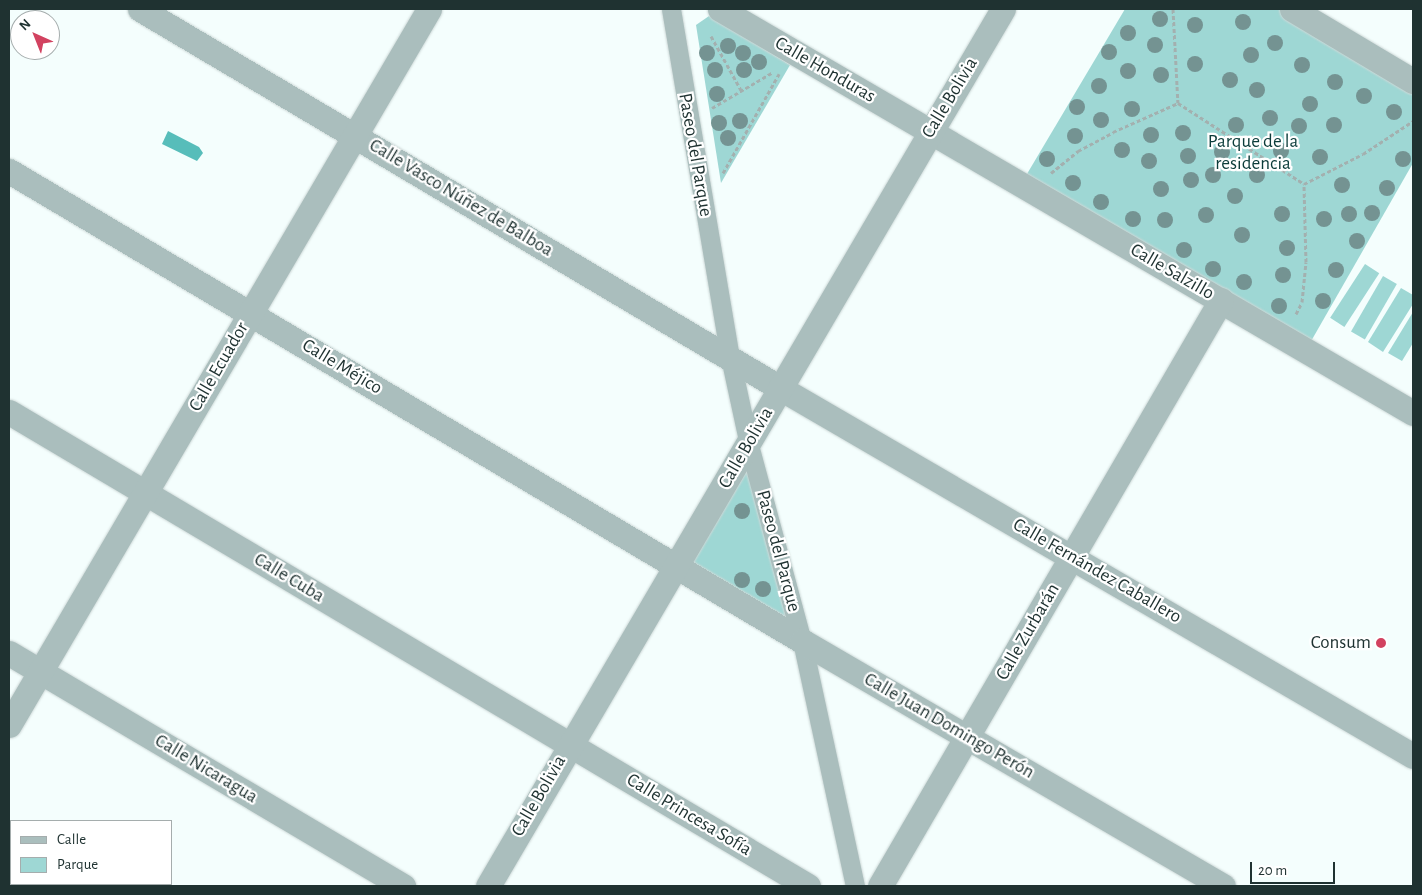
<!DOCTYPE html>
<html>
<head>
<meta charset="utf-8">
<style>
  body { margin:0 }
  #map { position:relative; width:1422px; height:895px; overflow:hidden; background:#f4fefd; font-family:"Alegreya Sans",sans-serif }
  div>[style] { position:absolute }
  .green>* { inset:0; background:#9ed7d4; transform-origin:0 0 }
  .water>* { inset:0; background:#57bdba }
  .path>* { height:3px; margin-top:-1.5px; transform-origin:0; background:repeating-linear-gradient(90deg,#a3b0af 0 4px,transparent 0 6.5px) }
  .roads { filter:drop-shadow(0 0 1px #ced9d8) drop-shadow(0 0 1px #ced9d8) }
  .pedestrian>* { height:19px; margin:-9.5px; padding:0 9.5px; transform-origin:9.5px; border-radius:9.5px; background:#aabebd }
  .minor>* { height:25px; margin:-12.5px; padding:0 12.5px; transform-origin:12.5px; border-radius:12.5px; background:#aabebd }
  .trees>* { width:16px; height:16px; margin:-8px; border-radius:50%; background:#749392 }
  .dots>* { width:14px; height:14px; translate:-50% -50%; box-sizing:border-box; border:2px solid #fff; border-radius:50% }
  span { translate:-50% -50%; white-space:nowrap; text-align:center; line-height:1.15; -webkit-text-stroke:4.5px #fff; paint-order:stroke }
  .street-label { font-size:19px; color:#1f3231 }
  .park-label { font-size:19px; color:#0b3c3a }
  .poi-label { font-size:19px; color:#1f3231 }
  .right { translate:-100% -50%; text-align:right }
  .frame { position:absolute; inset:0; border:10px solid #1f3231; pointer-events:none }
  .legend { position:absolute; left:10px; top:820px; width:162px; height:65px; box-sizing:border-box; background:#fff; border:1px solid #a5adad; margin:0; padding:6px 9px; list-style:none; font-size:15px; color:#1f3231 }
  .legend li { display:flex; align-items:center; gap:10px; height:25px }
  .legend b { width:25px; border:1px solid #a5adad }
  .north { position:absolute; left:10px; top:10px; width:50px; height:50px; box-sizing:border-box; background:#fff; border:1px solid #a5adad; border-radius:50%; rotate:316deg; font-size:14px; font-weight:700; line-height:20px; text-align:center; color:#1f3231 }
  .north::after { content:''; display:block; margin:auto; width:18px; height:22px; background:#d24260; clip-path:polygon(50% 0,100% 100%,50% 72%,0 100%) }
  .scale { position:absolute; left:1250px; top:862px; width:85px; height:22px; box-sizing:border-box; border:2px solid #1f3231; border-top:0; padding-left:6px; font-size:15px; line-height:18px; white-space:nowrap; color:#1f3231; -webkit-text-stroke:4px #fff; paint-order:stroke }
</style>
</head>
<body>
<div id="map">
  <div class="green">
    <div style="clip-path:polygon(1125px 9px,1292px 9px,1413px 81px,1413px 163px,1306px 350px,1021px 184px)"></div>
    <div style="clip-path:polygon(709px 16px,790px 65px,721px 183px,696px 25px)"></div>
    <div style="left:1365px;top:264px;width:17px;height:64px;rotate:33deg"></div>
    <div style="left:1383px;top:276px;width:16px;height:64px;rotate:30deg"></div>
    <div style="clip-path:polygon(1401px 288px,1413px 295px,1413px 304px,1383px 352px,1368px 342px)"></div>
    <div style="clip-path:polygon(1413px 312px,1413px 343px,1402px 361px,1388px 353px)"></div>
    <div style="clip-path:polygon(749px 445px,802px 641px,675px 565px)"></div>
  </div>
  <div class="water">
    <div style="clip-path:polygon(168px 131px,199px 147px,203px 153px,197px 161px,162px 144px)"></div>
  </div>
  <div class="path">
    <div style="left:1173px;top:9px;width:94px;rotate:87deg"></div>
    <div style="left:711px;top:36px;width:62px;rotate:60.9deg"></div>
    <div style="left:1178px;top:103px;width:150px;rotate:32.7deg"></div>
    <div style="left:712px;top:108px;width:71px;rotate:-30.5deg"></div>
    <div style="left:723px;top:173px;width:114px;rotate:-60.5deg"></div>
    <div style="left:1051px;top:173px;width:35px;rotate:-39deg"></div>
    <div style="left:1078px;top:151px;width:40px;rotate:-28deg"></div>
    <div style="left:1113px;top:132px;width:71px;rotate:-24deg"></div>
    <div style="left:1304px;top:184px;width:66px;rotate:-27deg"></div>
    <div style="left:1363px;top:154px;width:60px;rotate:-33.4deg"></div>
    <div style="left:1296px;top:314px;width:13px;rotate:-63deg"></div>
    <div style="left:1302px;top:302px;width:40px;rotate:-84.3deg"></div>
    <div style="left:1306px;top:262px;width:78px;rotate:-91.5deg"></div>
  </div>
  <div class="roads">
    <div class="pedestrian">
      <div style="left:671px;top:9px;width:353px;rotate:80.4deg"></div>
      <div style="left:730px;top:357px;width:90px;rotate:77.8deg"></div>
      <div style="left:749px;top:445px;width:203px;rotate:74.9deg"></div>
      <div style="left:802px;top:641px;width:251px;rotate:77.8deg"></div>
    </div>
    <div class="minor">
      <div style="left:140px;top:9px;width:744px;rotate:30.63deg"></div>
      <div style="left:780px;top:388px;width:732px;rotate:30.17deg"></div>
      <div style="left:720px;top:9px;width:802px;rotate:30.24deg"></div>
      <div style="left:1292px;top:9px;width:141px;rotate:30.8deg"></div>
      <div style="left:9px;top:171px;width:922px;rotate:30.65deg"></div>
      <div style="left:802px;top:641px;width:487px;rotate:30.2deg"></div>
      <div style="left:9px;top:412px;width:929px;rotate:30.68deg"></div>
      <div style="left:9px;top:653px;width:458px;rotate:30.6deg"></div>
      <div style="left:9px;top:725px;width:830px;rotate:-59.6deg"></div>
      <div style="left:488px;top:886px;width:1017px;rotate:-59.58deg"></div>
      <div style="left:880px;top:886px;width:678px;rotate:-59.8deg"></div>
    </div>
  </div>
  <div class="trees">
    <div style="left:1160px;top:19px"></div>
    <div style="left:1243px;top:22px"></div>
    <div style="left:1195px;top:25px"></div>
    <div style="left:1128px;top:33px"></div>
    <div style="left:1275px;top:43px"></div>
    <div style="left:1155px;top:45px"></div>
    <div style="left:728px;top:46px"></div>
    <div style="left:1109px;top:52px"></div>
    <div style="left:707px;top:53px"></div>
    <div style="left:743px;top:53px"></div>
    <div style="left:1251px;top:55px"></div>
    <div style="left:759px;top:62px"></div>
    <div style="left:1195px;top:64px"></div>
    <div style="left:1302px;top:65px"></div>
    <div style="left:715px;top:70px"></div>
    <div style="left:744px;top:70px"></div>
    <div style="left:1128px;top:71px"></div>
    <div style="left:1161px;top:75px"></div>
    <div style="left:1230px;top:80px"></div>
    <div style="left:1335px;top:82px"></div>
    <div style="left:1099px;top:86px"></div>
    <div style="left:1257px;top:90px"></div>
    <div style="left:717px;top:94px"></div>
    <div style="left:1364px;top:96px"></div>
    <div style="left:1310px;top:104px"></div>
    <div style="left:1077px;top:107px"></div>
    <div style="left:1132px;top:109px"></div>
    <div style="left:1394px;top:112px"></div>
    <div style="left:1270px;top:118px"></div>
    <div style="left:1101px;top:120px"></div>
    <div style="left:740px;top:121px"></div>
    <div style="left:719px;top:123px"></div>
    <div style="left:1236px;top:125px"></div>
    <div style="left:1334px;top:125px"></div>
    <div style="left:1299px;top:126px"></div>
    <div style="left:1183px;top:133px"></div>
    <div style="left:1151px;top:135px"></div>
    <div style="left:1075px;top:136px"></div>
    <div style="left:728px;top:138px"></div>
    <div style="left:1122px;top:150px"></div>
    <div style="left:1281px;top:151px"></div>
    <div style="left:1222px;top:152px"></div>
    <div style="left:1188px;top:156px"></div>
    <div style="left:1320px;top:157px"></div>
    <div style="left:1047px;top:159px"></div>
    <div style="left:1403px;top:159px"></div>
    <div style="left:1149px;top:161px"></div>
    <div style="left:1213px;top:175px"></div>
    <div style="left:1257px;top:175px"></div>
    <div style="left:1191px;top:180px"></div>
    <div style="left:1073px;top:183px"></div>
    <div style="left:1342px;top:185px"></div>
    <div style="left:1387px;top:188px"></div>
    <div style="left:1161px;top:189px"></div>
    <div style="left:1235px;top:196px"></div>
    <div style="left:1101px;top:202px"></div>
    <div style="left:1372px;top:213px"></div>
    <div style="left:1282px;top:214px"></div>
    <div style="left:1349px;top:214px"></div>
    <div style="left:1206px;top:215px"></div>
    <div style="left:1133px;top:219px"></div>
    <div style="left:1324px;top:219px"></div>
    <div style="left:1165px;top:220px"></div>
    <div style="left:1242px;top:235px"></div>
    <div style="left:1357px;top:241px"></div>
    <div style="left:1287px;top:248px"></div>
    <div style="left:1184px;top:250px"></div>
    <div style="left:1213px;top:269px"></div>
    <div style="left:1336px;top:270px"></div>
    <div style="left:1283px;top:275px"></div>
    <div style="left:1244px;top:282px"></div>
    <div style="left:1323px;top:301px"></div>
    <div style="left:1279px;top:306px"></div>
    <div style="left:742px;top:511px"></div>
    <div style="left:742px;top:580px"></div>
    <div style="left:763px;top:589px"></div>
  </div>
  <div class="dots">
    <div style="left:1381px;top:643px;background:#d24260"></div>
  </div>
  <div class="street-label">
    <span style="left:825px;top:70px;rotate:30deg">Calle Honduras</span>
    <span style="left:950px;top:98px;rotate:-59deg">Calle Bolivia</span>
    <span style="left:695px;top:155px;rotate:80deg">Paseo del Parque</span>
    <span style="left:461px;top:198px;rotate:31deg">Calle Vasco Núñez de Balboa</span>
    <span style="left:1172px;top:272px;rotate:30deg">Calle Salzillo</span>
    <span style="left:219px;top:367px;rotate:-60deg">Calle Ecuador</span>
    <span style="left:342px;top:367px;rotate:31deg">Calle Méjico</span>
    <span style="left:746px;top:448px;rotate:-60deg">Calle Bolivia</span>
    <span style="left:778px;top:551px;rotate:75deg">Paseo del Parque</span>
    <span style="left:1097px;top:571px;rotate:30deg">Calle Fernández Caballero</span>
    <span style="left:289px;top:578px;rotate:31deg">Calle Cuba</span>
    <span style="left:1028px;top:632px;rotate:-60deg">Calle Zurbarán</span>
    <span style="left:949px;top:726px;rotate:30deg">Calle Juan Domingo Perón</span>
    <span style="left:206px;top:769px;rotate:31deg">Calle Nicaragua</span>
    <span style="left:539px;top:796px;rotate:-60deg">Calle Bolivia</span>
    <span style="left:689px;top:815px;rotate:31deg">Calle Princesa Sofía</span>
  </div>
  <div class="park-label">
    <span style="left:1253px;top:153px">Parque de la<br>residencia</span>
  </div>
  <div class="poi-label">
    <span class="right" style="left:1371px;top:643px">Consum</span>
  </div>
  <div class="frame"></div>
  <ul class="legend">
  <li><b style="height:6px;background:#aabebd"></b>Calle</li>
  <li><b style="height:14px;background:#9ed7d4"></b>Parque</li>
  </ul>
  <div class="north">N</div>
  <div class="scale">20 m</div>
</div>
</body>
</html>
